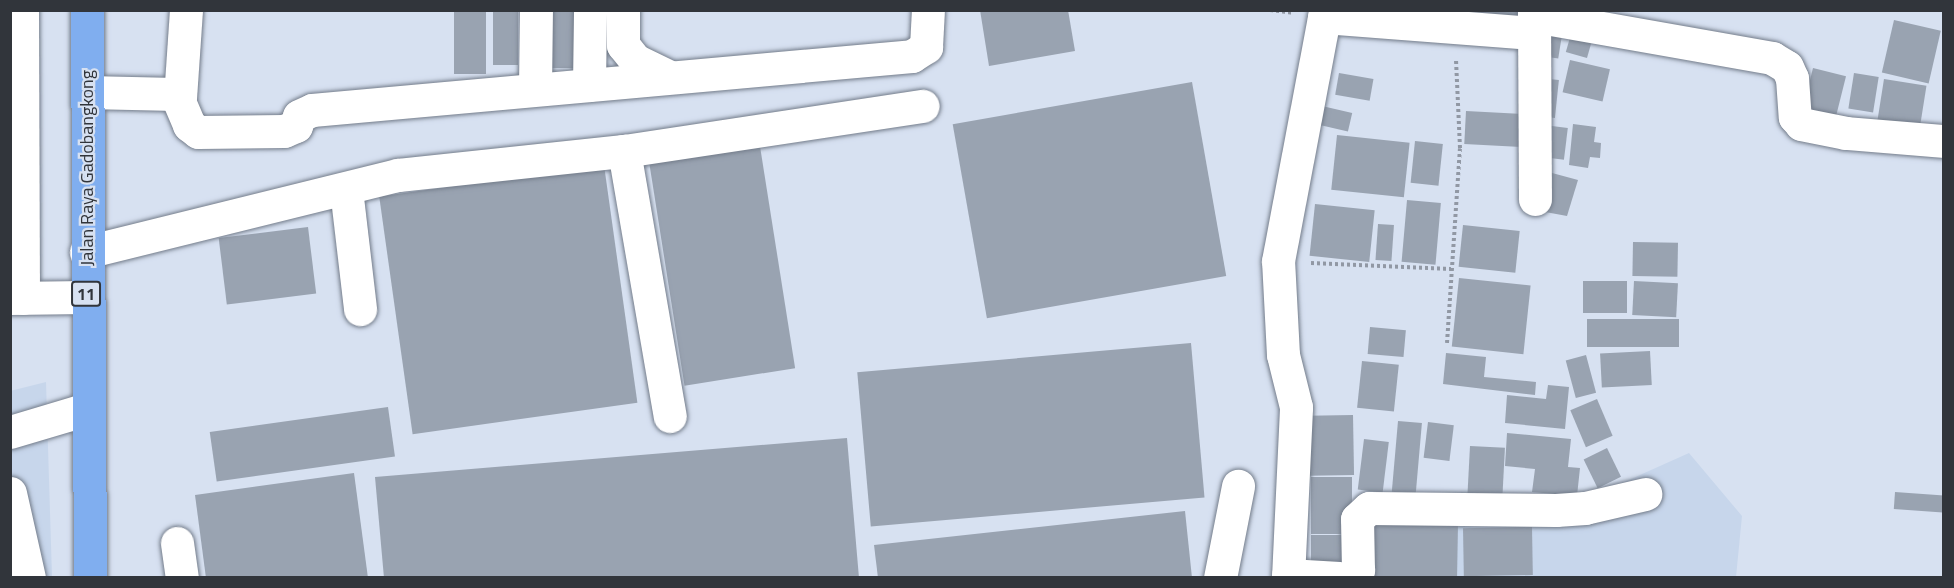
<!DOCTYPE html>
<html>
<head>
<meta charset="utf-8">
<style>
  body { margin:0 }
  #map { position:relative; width:1954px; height:588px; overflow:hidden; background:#d7e1f1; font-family:"Titillium Web",sans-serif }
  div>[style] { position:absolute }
  .built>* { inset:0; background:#c7d6eb }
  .building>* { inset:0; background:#99a3b1; transform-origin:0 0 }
  .path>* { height:4px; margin-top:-2px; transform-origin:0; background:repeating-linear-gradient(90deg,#9198a4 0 3px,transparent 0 6px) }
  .roads { filter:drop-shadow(0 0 2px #737c8a) drop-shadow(0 0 2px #737c8a) }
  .minor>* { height:33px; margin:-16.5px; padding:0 16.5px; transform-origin:16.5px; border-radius:16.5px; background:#fff }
  .highway>* { height:33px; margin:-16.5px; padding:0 16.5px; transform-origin:16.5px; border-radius:16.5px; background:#80aeef }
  span { translate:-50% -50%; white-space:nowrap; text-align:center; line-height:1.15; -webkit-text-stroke:4.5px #d7e1f1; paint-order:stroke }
  .shield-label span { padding:2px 4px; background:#d7e1f1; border:2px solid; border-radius:4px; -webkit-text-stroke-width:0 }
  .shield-label { font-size:16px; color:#31353b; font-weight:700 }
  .street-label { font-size:18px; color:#31353b }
  .frame { position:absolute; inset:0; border:12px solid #31353b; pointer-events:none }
</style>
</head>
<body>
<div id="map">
  <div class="built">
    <div style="clip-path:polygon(46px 382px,52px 577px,11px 577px,10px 391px)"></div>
    <div style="clip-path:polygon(1689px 453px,1742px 516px,1736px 577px,1300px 578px,1353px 566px,1353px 500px,1593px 496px)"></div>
  </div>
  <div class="building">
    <div style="left:454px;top:10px;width:32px;height:64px"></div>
    <div style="left:493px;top:10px;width:25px;height:55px"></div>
    <div style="left:549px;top:10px;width:27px;height:58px"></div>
    <div style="clip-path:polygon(980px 10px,1068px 10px,1075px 51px,989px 66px)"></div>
    <div style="clip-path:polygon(1462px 10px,1520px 10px,1519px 23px,1461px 18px)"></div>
    <div style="left:1894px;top:20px;width:48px;height:54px;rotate:13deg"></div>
    <div style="left:1544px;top:27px;width:19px;height:29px;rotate:9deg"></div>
    <div style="left:1573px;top:27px;width:22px;height:26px;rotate:16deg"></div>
    <div style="left:1570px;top:60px;width:41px;height:33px;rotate:13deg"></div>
    <div style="left:1813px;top:68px;width:34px;height:41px;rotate:14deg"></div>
    <div style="left:1339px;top:73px;width:35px;height:22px;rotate:10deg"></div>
    <div style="left:1854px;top:73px;width:25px;height:36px;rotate:9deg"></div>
    <div style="left:1539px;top:78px;width:20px;height:38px;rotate:6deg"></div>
    <div style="left:1884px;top:79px;width:43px;height:50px;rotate:9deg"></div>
    <div style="left:1192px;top:82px;width:197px;height:243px;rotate:80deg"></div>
    <div style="left:1322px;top:106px;width:31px;height:19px;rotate:13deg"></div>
    <div style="left:1466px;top:111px;width:57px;height:33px;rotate:3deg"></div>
    <div style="clip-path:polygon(1573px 124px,1596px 127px,1594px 142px,1601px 143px,1600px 158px,1590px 157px,1588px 168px,1569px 165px)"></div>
    <div style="left:1544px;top:125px;width:24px;height:32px;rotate:7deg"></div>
    <div style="left:1337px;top:135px;width:73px;height:55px;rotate:6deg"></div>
    <div style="left:759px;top:140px;width:231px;height:112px;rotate:81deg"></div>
    <div style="left:1415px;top:141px;width:28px;height:42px;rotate:6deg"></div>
    <div style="left:604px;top:165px;width:240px;height:227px;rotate:82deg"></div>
    <div style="clip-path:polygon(1541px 170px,1578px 180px,1567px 216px,1540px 211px)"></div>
    <div style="left:1407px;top:200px;width:34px;height:62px;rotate:5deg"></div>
    <div style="left:1315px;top:204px;width:60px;height:52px;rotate:6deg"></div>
    <div style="left:1378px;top:224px;width:16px;height:36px;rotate:4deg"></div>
    <div style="left:1463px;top:225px;width:57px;height:42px;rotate:6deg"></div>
    <div style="left:308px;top:227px;width:67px;height:90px;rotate:83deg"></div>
    <div style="left:1633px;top:242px;width:45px;height:34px;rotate:1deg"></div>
    <div style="left:1459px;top:278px;width:72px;height:69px;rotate:6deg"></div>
    <div style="left:1583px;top:281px;width:44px;height:32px"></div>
    <div style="left:1634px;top:281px;width:44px;height:34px;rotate:3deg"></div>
    <div style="left:1679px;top:319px;width:28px;height:92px;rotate:90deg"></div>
    <div style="left:1370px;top:327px;width:36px;height:27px;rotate:5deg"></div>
    <div style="left:1191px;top:343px;width:155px;height:335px;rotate:85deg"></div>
    <div style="left:1650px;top:351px;width:34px;height:50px;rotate:87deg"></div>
    <div style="clip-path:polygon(1446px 353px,1486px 357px,1484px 377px,1536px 382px,1535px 395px,1443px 384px)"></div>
    <div style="left:1586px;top:355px;width:39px;height:21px;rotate:75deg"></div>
    <div style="left:1362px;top:361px;width:37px;height:47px;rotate:6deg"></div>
    <div style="clip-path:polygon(1548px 385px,1569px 387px,1565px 429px,1505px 423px,1507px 395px,1546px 399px)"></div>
    <div style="left:1597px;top:399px;width:40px;height:29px;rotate:67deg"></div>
    <div style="left:388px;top:407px;width:50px;height:180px;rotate:82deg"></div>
    <div style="left:1353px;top:415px;width:60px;height:45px;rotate:89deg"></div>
    <div style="left:1398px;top:421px;width:24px;height:71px;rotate:5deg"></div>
    <div style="left:1428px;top:422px;width:26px;height:36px;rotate:7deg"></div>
    <div style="clip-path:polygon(1507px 433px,1571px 439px,1568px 467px,1580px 468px,1577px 496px,1532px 492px,1535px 469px,1505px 466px)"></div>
    <div style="clip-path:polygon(847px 438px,859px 578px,384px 578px,375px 477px)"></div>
    <div style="left:1364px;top:439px;width:25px;height:51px;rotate:7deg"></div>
    <div style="left:1470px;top:446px;width:35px;height:61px;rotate:3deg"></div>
    <div style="left:1607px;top:448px;width:32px;height:26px;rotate:64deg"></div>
    <div style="clip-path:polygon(354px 473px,368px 578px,206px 578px,195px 495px)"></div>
    <div style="left:1311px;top:477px;width:41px;height:57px"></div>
    <div style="left:1895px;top:492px;width:49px;height:17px;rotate:4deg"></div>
    <div style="clip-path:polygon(1185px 511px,1192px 578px,878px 578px,874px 545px)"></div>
    <div style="left:1365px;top:523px;width:93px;height:55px;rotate:1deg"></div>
    <div style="left:1532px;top:527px;width:48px;height:69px;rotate:89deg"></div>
    <div style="left:1353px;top:535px;width:31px;height:42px;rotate:90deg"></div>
  </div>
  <div class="path">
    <div style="left:1270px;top:10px;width:23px;rotate:7deg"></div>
    <div style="left:1311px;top:263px;width:140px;rotate:2.5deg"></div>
    <div style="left:1447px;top:343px;width:195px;rotate:-86.2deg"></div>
    <div style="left:1460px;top:148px;width:88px;rotate:-92.6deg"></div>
  </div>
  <div class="roads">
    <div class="minor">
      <div style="left:22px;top:10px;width:288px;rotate:89.8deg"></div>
      <div style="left:623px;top:10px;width:35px;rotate:90deg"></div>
      <div style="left:623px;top:45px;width:19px;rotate:51deg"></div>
      <div style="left:635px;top:60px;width:39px;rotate:26deg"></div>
      <div style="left:1534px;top:12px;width:187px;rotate:89.7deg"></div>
      <div style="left:1534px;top:16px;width:242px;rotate:10deg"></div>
      <div style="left:1772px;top:58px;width:17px;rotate:31deg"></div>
      <div style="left:1787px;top:67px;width:12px;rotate:66deg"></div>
      <div style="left:1792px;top:78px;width:39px;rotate:86deg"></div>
      <div style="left:1795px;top:117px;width:9px;rotate:49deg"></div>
      <div style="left:1801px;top:124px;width:46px;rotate:11.3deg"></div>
      <div style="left:1846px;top:133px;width:98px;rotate:4.7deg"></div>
      <div style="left:589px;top:85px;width:75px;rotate:-89.2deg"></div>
      <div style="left:535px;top:89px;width:79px;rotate:-89.3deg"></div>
      <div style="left:87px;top:92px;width:89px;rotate:1.3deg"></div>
      <div style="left:176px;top:94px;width:34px;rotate:67deg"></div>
      <div style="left:189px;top:125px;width:11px;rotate:38deg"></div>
      <div style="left:198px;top:132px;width:86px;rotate:-0.7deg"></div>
      <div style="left:284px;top:131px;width:13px;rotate:-23deg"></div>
      <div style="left:296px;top:126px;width:10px;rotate:-73deg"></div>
      <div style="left:299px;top:116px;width:14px;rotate:-25deg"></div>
      <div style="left:312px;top:110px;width:602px;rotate:-5.14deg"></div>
      <div style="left:912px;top:56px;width:17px;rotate:-33deg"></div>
      <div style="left:926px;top:47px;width:37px;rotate:-87deg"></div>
      <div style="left:180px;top:98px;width:88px;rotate:-86.1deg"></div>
      <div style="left:624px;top:151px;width:269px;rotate:80.2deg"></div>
      <div style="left:346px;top:189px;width:121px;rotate:83.3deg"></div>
      <div style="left:86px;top:252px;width:321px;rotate:-13.9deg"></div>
      <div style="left:398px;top:175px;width:227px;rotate:-6.1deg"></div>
      <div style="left:624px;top:151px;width:302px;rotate:-8.6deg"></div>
      <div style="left:10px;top:298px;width:76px;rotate:-0.8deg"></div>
      <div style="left:10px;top:432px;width:80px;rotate:-16.6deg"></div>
      <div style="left:10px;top:493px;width:87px;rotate:77.4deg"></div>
      <div style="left:177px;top:543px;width:35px;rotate:82deg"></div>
      <div style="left:1288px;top:575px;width:51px;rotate:3.4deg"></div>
      <div style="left:1220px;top:578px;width:94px;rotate:-78.9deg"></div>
      <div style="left:1288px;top:578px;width:171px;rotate:-87.3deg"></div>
      <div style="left:1296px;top:407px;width:54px;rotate:-104deg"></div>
      <div style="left:1283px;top:355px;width:94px;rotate:-93deg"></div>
      <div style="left:1278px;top:261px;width:248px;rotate:-79.3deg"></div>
      <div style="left:1324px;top:17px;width:209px;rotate:4.4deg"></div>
      <div style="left:1351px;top:578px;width:11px;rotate:-49deg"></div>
      <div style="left:1358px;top:570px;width:51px;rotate:-91.1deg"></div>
      <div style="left:1357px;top:519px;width:16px;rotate:-43deg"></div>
      <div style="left:1369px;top:508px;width:187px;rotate:0.6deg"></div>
      <div style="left:1556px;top:510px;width:29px;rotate:-4deg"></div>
      <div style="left:1585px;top:508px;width:62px;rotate:-13.1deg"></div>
    </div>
    <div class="highway">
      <div style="left:87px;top:10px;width:568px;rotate:89.7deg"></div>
    </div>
  </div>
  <div class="shield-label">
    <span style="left:86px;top:294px">11</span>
  </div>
  <div class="street-label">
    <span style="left:87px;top:168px;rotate:-90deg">Jalan Raya Gadobangkong</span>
  </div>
  <div class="frame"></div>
</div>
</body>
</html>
